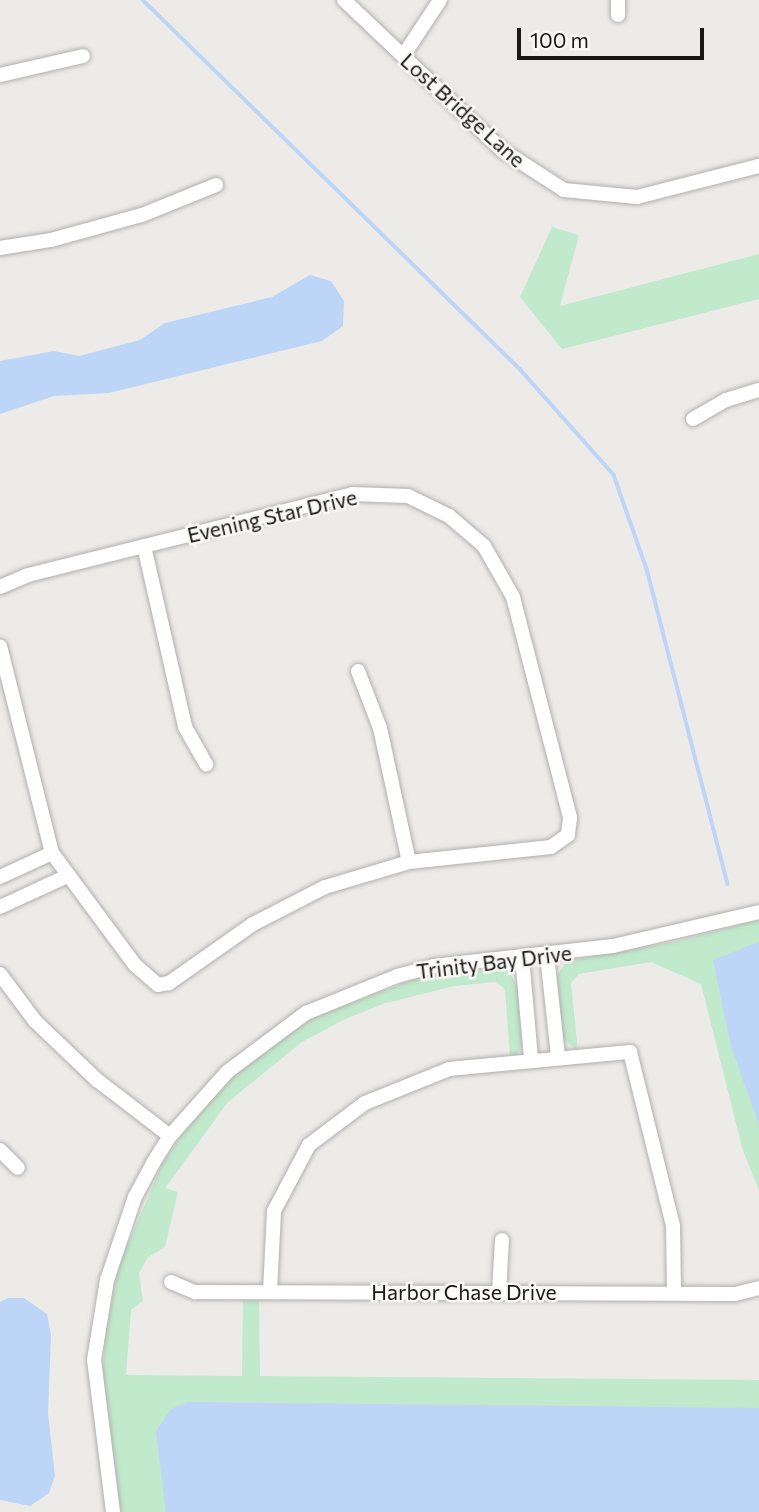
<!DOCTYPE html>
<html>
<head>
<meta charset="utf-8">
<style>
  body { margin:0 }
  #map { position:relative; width:759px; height:1512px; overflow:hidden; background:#edebe8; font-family:Commissioner,sans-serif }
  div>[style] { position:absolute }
  .green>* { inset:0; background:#c1e9cc }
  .water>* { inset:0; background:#bdd5f7 }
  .stream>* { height:3.5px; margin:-1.75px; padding:0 1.75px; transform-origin:1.75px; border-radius:1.75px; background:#bdd5f7 }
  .roads { filter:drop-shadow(0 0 2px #b1afac) drop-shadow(0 0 2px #b1afac) }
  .minor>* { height:14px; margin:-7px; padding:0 7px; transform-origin:7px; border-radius:7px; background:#fff }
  span { translate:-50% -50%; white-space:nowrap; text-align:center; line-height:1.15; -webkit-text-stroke:5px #faf8f5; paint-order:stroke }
  .street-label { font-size:21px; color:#191817 }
  .scale { position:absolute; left:517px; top:28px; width:187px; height:32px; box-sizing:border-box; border:4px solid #191817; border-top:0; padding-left:9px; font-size:21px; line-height:24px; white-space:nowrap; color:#191817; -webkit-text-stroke:5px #faf8f5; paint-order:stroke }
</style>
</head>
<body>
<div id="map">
  <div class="green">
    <div style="clip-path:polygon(552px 227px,579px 235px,560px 306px,759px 254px,759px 299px,562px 349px,520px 297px)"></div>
    <div style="clip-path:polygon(759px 920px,759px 1190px,743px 1151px,701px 984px,651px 962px,579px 974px,571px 983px,578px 1051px,562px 1038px,556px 977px,565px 963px,573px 960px,674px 942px)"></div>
    <div style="clip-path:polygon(501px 968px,509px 971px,517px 987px,523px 1044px,517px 1055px,510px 1056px,505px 989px,495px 982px,454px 986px,383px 1004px,343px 1020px,302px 1042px,228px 1102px,165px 1188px,178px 1192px,165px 1247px,148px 1257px,139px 1273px,143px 1301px,131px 1310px,126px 1375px,242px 1376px,243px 1300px,259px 1301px,260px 1376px,759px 1380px,759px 1512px,121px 1512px,102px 1382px,106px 1331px,119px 1266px,162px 1164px,194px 1118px,233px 1077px,274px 1043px,319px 1015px,418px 978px)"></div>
  </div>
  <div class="water">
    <div style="clip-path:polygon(310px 275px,331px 281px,344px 301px,343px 326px,322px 341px,109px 393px,54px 396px,0 414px,0 361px,54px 351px,79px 356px,140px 340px,165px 323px,272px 297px)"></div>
    <div style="clip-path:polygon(759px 942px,759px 1125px,731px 1046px,713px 960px)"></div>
    <div style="clip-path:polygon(8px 1298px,24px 1298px,47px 1314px,51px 1335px,48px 1413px,55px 1476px,49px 1493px,30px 1506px,0 1500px,0 1302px)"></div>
    <div style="clip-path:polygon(188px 1402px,759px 1408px,759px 1512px,166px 1512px,156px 1431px,171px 1409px)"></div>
  </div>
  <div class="stream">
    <div style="left:143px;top:0;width:528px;rotate:44.39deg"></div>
    <div style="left:520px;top:369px;width:142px;rotate:48.4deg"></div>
    <div style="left:614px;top:475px;width:100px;rotate:70.7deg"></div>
    <div style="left:647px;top:569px;width:325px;rotate:75.6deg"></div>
  </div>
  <div class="roads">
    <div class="minor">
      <div style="left:344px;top:0;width:218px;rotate:43.5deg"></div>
      <div style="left:502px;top:150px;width:74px;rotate:32.8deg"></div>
      <div style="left:564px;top:190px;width:73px;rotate:5.5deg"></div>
      <div style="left:637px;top:197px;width:126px;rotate:-14.3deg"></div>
      <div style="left:618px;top:15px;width:15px;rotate:-90deg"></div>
      <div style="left:403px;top:56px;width:67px;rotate:-56.5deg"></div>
      <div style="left:0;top:75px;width:85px;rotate:-12.9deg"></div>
      <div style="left:0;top:248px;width:52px;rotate:-8.9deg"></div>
      <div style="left:51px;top:240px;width:94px;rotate:-15.4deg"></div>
      <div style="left:142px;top:215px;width:80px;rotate:-22.1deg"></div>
      <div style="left:693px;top:419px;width:38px;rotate:-30deg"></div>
      <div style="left:726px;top:400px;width:34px;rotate:-17deg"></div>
      <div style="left:144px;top:546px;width:186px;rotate:77.2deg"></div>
      <div style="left:185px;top:727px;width:43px;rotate:60.4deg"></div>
      <div style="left:0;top:587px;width:30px;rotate:-23deg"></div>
      <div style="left:28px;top:575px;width:334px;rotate:-14deg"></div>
      <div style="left:352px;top:494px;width:56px;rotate:2deg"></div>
      <div style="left:408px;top:496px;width:46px;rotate:26deg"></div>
      <div style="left:449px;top:516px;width:46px;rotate:40.6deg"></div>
      <div style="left:484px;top:546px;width:59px;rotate:60.4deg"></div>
      <div style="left:513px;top:597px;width:228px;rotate:75.5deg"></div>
      <div style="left:570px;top:818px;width:17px;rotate:97deg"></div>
      <div style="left:568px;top:835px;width:21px;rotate:145deg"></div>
      <div style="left:551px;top:847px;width:143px;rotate:174deg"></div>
      <div style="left:409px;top:862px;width:88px;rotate:163.4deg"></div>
      <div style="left:325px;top:887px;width:81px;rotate:152.8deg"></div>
      <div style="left:253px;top:924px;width:103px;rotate:144.9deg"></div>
      <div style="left:169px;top:983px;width:11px;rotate:170deg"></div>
      <div style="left:158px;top:985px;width:30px;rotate:-139deg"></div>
      <div style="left:135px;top:965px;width:139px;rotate:-126.5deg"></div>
      <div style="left:52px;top:853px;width:213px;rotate:-104.1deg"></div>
      <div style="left:358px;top:671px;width:61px;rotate:68.9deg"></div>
      <div style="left:380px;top:728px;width:137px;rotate:77.8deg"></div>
      <div style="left:0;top:877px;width:57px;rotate:-24.8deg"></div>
      <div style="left:0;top:907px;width:72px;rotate:-24.8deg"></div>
      <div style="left:547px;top:955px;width:102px;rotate:83.8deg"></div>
      <div style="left:522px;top:957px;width:101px;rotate:84.9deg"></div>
      <div style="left:0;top:974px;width:59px;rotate:53.3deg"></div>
      <div style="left:35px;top:1021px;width:86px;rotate:43.6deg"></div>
      <div style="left:97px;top:1080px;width:92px;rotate:37.5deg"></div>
      <div style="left:0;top:1150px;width:25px;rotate:45deg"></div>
      <div style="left:171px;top:1282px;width:26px;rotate:23deg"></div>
      <div style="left:195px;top:1292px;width:540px;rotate:0.21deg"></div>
      <div style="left:735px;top:1294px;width:25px;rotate:-14deg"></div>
      <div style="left:270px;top:1291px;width:80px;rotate:-87.1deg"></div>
      <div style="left:274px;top:1211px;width:75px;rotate:-62.1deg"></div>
      <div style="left:309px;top:1145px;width:70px;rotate:-36.9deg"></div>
      <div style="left:365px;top:1103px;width:91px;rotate:-22deg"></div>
      <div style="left:449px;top:1069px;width:182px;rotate:-5.4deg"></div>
      <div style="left:630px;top:1052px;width:179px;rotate:76.1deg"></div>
      <div style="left:673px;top:1226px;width:67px;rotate:89.1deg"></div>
      <div style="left:499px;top:1293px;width:53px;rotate:-86.8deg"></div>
      <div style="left:113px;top:1512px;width:153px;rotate:-97.1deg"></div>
      <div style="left:94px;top:1360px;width:81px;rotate:-80.8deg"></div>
      <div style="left:107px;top:1280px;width:88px;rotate:-71.4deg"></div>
      <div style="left:135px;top:1197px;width:38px;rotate:-62deg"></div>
      <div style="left:153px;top:1163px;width:32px;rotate:-58deg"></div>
      <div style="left:170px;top:1136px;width:86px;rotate:-48.3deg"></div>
      <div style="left:227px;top:1072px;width:99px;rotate:-36.8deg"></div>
      <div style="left:306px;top:1013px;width:98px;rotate:-22.1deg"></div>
      <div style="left:397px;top:976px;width:38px;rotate:-15deg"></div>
      <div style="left:434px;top:966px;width:180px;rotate:-6.4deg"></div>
      <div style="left:613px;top:946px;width:150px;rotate:-13.1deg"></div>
    </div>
  </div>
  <div class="street-label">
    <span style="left:463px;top:110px;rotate:42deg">Lost Bridge Lane</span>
    <span style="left:272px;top:516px;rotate:-13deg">Evening Star Drive</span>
    <span style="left:494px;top:962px;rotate:-7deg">Trinity Bay Drive</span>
    <span style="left:464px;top:1292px">Harbor Chase Drive</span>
  </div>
  <div class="scale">100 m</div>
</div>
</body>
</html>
